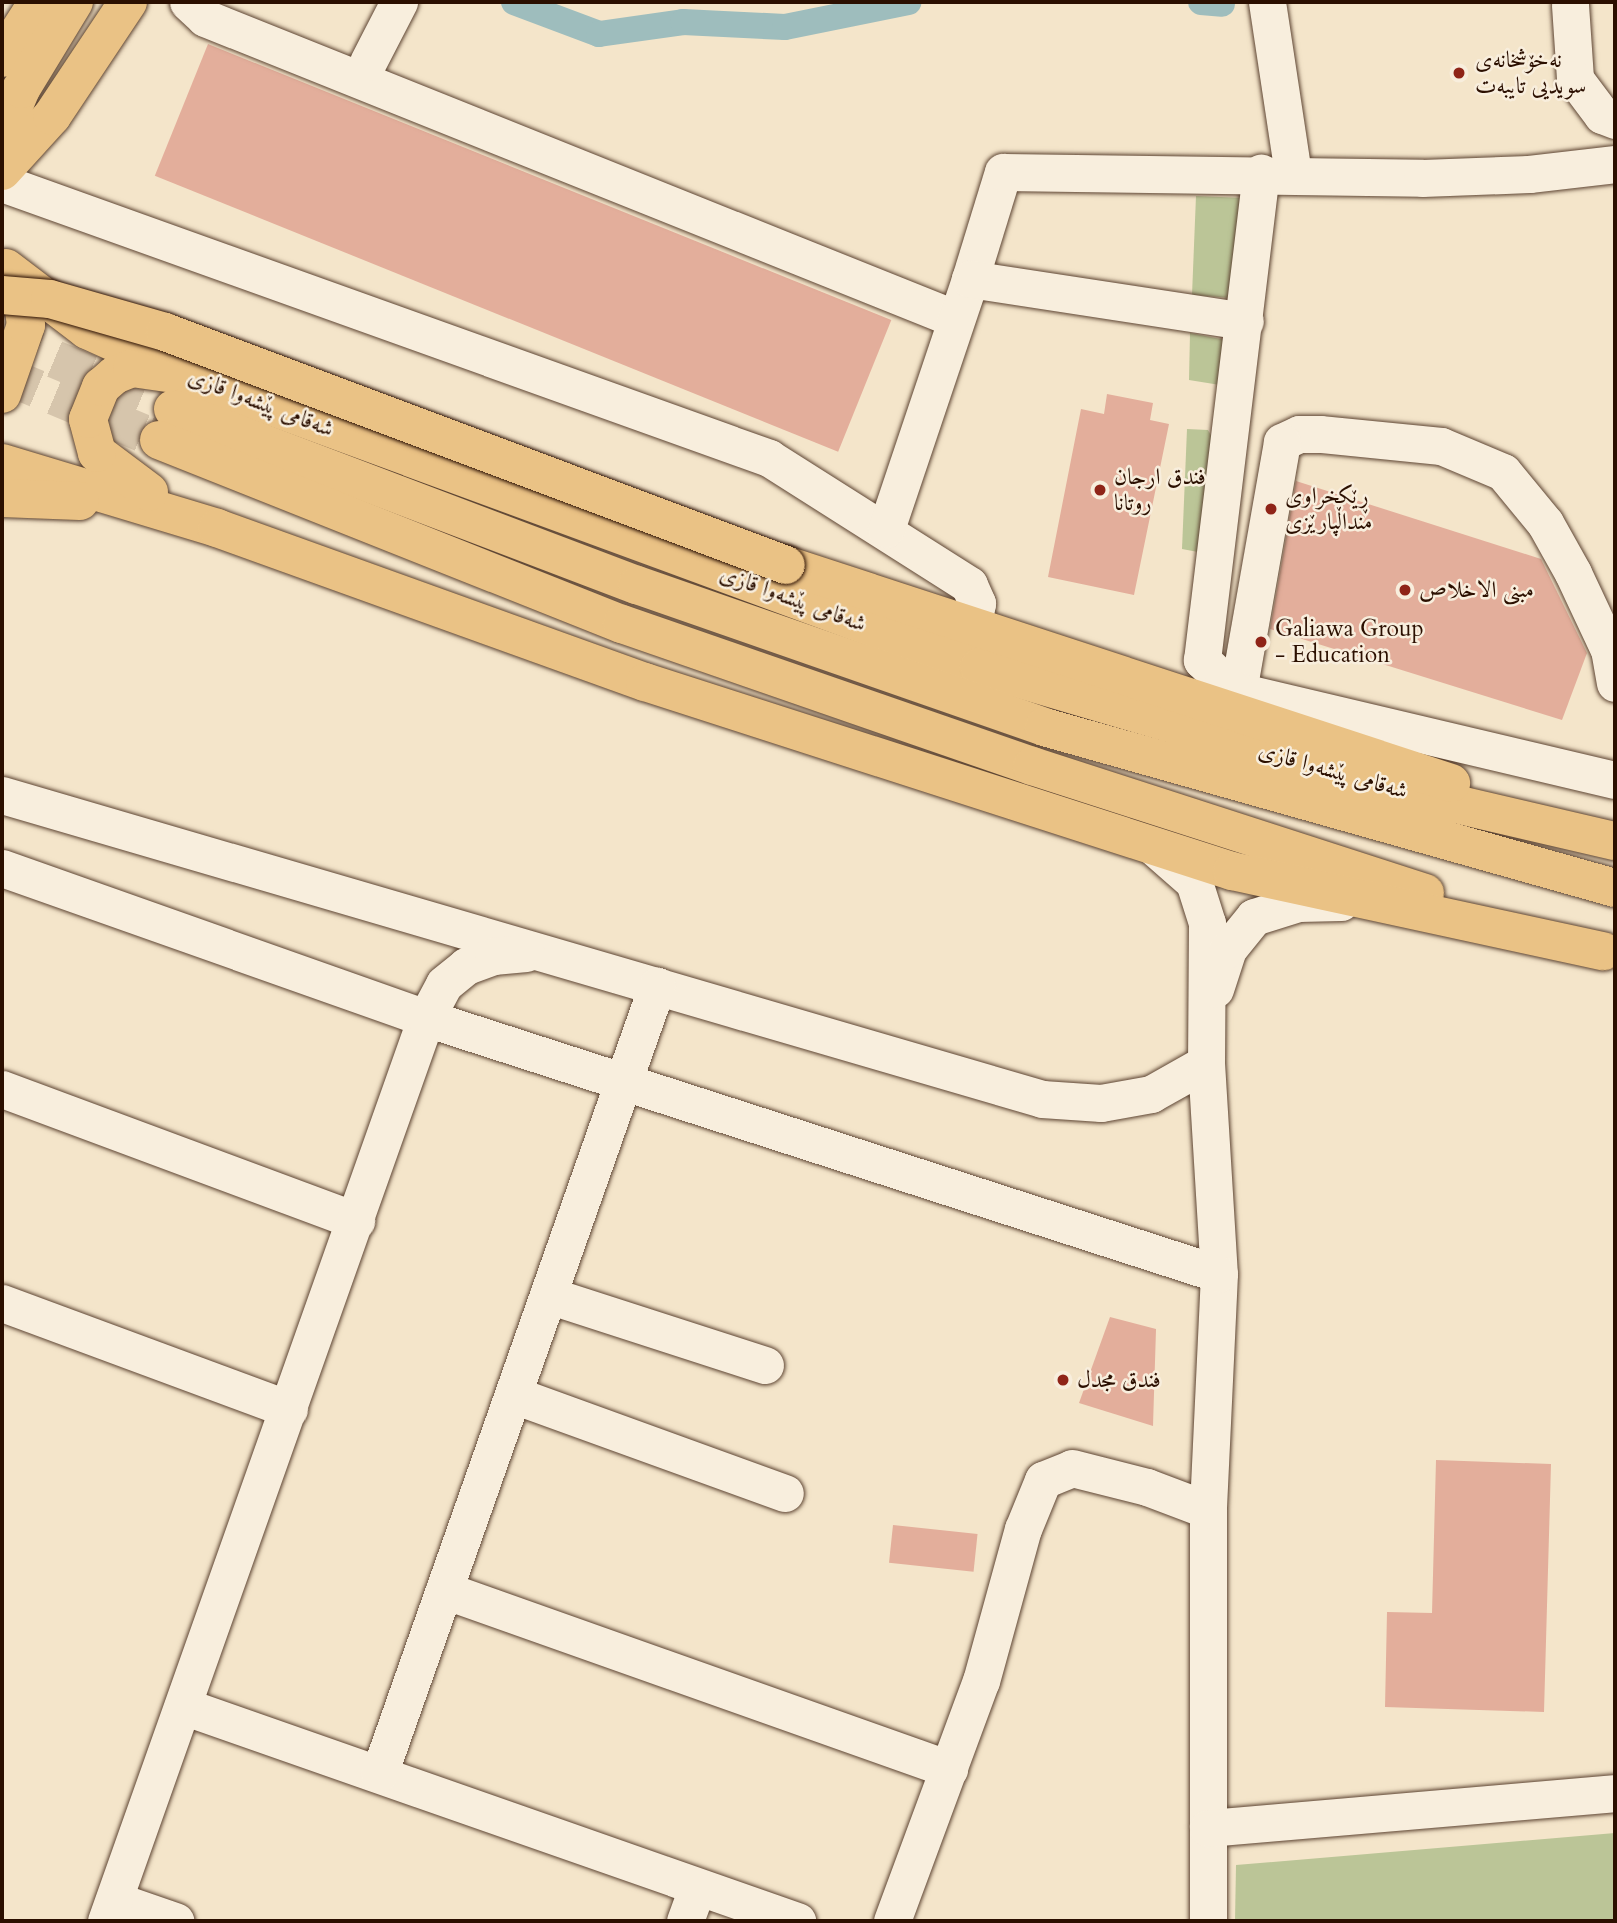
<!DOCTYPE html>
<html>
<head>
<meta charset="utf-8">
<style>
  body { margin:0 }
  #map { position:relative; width:1617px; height:1923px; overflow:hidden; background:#f4e5ca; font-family:Cardo,Amiri,serif }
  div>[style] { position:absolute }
  .green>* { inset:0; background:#bbc597 }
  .canal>* { height:26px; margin:-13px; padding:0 13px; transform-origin:13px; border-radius:13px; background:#9ebdbd }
  .building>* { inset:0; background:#e3ae9b; transform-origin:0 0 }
  .highway-tunnel>* { height:38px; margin-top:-19px; transform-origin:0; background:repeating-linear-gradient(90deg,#d6c5ac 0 38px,transparent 0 57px) }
  .roads { filter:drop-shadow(0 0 2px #5d4432) drop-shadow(0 0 2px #5d4432) }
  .minor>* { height:37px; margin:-18.5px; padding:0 18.5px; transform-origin:18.5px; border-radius:18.5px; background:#f8eedd }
  .major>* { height:38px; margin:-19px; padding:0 19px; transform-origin:19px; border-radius:19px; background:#eac285 }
  .highway>* { height:38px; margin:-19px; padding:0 19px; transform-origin:19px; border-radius:19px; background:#eac285 }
  .bridges { filter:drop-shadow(0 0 2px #2b0f00) drop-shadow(0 0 2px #2b0f00) }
  .highway-bridge>* { height:38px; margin:-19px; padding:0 19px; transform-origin:19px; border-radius:19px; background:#eac285 }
  .dots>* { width:19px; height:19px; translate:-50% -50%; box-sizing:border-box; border:4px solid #f8eedd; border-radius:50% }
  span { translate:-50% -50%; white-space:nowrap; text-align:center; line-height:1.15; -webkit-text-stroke:5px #f8eedd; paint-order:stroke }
  .poi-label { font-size:23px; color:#2b0f00 }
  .left { translate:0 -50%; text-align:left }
  .street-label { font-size:23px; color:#2b0f00 }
  .frame { position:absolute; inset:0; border:4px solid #2b0f00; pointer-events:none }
</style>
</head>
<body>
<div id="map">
  <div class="green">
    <div style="clip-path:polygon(1196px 196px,1245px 198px,1232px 298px,1192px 295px)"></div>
    <div style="clip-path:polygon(1190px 333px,1226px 340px,1220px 385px,1189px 380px)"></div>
    <div style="clip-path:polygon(1187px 429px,1208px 430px,1213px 439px,1198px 552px,1182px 549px)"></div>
    <div style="clip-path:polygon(1615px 1833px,1615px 1921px,1235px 1921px,1236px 1865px)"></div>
  </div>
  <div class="canal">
    <div style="left:514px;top:2px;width:91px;rotate:20.6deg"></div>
    <div style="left:599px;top:34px;width:85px;rotate:-8.1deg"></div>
    <div style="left:683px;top:22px;width:102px;rotate:2.8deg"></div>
    <div style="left:785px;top:27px;width:126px;rotate:-11.4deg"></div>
    <div style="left:1201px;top:2px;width:21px;rotate:5deg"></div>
  </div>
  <div class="building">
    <div style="left:208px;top:44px;width:737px;height:142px;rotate:22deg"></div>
    <div style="clip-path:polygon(1107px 394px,1153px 403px,1150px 420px,1169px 424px,1134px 595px,1048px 577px,1081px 409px,1104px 414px)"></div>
    <div style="clip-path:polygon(1296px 481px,1541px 559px,1587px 653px,1562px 720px,1270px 629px)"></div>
    <div style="clip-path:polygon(1110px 1317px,1156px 1329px,1153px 1426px,1079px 1403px)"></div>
    <div style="clip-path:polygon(1436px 1460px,1551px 1464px,1544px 1712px,1385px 1707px,1387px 1612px,1432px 1613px)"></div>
    <div style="left:893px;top:1525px;width:85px;height:38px;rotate:6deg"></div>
  </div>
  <div class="highway-tunnel">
    <div style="left:2px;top:337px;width:186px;rotate:22.8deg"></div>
    <div style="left:2px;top:374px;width:170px;rotate:22.8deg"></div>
  </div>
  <div class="roads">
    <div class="minor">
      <div style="left:188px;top:2px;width:23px;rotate:43deg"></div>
      <div style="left:205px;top:18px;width:809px;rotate:21.84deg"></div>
      <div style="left:1267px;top:2px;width:173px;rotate:81.4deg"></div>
      <div style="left:1570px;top:5px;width:74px;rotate:86.1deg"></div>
      <div style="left:1575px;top:79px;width:45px;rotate:53.1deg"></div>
      <div style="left:1602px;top:115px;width:14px;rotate:21deg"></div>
      <div style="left:368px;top:62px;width:68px;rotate:-62.7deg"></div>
      <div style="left:2px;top:183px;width:815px;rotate:19.72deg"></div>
      <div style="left:769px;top:458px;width:237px;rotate:32.4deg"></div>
      <div style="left:969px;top:585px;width:20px;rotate:66deg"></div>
      <div style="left:977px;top:603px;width:23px;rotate:100deg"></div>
      <div style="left:970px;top:279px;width:112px;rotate:-72.9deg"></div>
      <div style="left:1003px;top:172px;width:419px;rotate:0.8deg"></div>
      <div style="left:1422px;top:178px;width:107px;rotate:-2.1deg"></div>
      <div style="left:1529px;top:174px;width:87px;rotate:-6.6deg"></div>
      <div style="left:886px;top:529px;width:264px;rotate:-71.4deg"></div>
      <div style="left:970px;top:279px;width:278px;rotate:8.7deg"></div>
      <div style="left:1615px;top:683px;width:34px;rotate:-100deg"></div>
      <div style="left:1609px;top:650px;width:85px;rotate:-115.1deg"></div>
      <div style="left:1573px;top:573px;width:57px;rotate:-119.2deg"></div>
      <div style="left:1545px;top:523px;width:66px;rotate:-129.5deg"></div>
      <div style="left:1503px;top:472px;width:67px;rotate:-157.2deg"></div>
      <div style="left:1441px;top:446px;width:122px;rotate:-174.3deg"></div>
      <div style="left:1320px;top:434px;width:21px;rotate:180deg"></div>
      <div style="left:1299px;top:434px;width:19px;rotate:155deg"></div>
      <div style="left:1282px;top:442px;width:253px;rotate:100deg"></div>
      <div style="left:1238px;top:691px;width:387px;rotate:13.3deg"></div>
      <div style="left:1248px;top:704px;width:64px;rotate:-136.3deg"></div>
      <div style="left:1202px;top:660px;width:491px;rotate:-83.1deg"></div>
      <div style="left:2px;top:795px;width:1084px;rotate:16.29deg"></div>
      <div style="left:1042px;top:1099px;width:59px;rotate:3.9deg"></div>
      <div style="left:1101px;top:1103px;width:51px;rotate:-10.2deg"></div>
      <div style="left:1151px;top:1094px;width:63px;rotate:-29.4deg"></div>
      <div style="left:1153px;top:846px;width:55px;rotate:41.3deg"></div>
      <div style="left:1194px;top:882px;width:43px;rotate:72.4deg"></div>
      <div style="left:1207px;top:923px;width:140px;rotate:90.4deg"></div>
      <div style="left:1206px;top:1063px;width:211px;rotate:86.5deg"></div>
      <div style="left:1219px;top:1274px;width:236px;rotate:92.7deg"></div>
      <div style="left:1208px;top:1510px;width:411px;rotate:90deg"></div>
      <div style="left:2px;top:868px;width:450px;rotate:19.5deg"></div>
      <div style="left:426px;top:1018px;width:833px;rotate:17.89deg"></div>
      <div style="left:1215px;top:989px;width:42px;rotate:-72deg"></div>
      <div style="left:1228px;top:949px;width:41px;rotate:-50.9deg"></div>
      <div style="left:1254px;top:917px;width:46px;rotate:-17.7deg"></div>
      <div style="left:1298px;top:903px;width:43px;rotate:-1.3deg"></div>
      <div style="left:2px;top:1089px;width:378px;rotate:20.4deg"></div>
      <div style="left:548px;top:1295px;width:228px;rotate:17.9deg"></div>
      <div style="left:2px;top:1303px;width:306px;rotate:20.3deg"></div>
      <div style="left:514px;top:1395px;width:288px;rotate:19.9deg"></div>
      <div style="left:444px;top:1590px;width:536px;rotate:19.52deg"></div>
      <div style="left:183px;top:1706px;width:651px;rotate:19.3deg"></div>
      <div style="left:379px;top:1774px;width:836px;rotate:-70.57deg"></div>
      <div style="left:1208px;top:1828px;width:409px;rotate:-4.9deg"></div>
      <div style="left:114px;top:1900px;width:65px;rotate:19deg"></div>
      <div style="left:106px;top:1921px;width:958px;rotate:-70.49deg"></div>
      <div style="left:426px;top:1018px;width:38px;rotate:-62deg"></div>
      <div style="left:444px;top:984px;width:28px;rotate:-39deg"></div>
      <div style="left:466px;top:966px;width:29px;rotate:-20deg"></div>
      <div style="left:493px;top:956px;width:33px;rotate:-5deg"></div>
      <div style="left:685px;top:1921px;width:35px;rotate:-70deg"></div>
      <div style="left:892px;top:1921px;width:256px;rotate:-69.7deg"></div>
      <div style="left:981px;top:1681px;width:158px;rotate:-74.6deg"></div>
      <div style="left:1023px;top:1529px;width:53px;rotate:-67.8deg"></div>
      <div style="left:1043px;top:1480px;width:31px;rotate:-22deg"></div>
      <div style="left:1072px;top:1468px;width:77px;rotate:14.2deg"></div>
      <div style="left:1147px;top:1487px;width:65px;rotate:20.7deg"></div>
    </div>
    <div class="major">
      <div style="left:2px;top:58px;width:67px;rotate:-57.3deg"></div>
      <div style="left:2px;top:134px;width:49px;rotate:-67.1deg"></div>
      <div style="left:21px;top:89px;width:102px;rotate:-58.7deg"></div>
      <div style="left:2px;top:394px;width:73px;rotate:-70.8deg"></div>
      <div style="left:26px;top:325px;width:35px;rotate:-98deg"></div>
      <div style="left:21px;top:290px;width:26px;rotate:-126deg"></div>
    </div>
    <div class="highway">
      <div style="left:2px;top:171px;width:74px;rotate:-47.7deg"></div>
      <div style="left:52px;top:116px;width:137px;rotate:-56.3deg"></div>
      <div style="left:6px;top:268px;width:102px;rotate:37.4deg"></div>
      <div style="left:87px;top:330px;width:114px;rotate:24.3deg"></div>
      <div style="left:191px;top:377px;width:840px;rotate:20.2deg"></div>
      <div style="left:979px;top:667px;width:430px;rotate:16.5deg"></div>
      <div style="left:1391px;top:789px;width:230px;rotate:13.1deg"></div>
      <div style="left:173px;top:409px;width:496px;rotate:20.8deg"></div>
      <div style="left:637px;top:585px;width:431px;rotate:19.2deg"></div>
      <div style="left:1044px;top:727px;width:593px;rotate:15.75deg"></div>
      <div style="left:159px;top:440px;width:498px;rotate:21.7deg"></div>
      <div style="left:622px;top:624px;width:434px;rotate:19.1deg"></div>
      <div style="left:1032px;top:766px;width:413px;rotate:17.9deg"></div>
      <div style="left:2px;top:463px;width:225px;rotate:16.8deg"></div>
      <div style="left:217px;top:528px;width:455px;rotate:19.8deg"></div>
      <div style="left:645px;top:682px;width:617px;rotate:17.85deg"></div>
      <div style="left:1232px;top:871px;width:380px;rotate:12.2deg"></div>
      <div style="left:149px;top:492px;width:65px;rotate:-143.1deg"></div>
      <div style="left:97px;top:453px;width:35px;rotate:-105deg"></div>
      <div style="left:88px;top:419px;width:35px;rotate:-68deg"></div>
      <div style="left:101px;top:387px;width:18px;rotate:-41deg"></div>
      <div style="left:115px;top:375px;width:18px;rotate:-22deg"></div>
      <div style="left:132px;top:368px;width:37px;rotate:8deg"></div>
      <div style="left:2px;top:498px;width:78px;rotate:2.2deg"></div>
      <div style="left:786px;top:565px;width:700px;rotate:18.15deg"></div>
    </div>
  </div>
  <div class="bridges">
    <div class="highway-bridge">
      <div style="left:2px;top:295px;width:48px;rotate:4.8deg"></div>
      <div style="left:50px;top:299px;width:120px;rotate:16deg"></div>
      <div style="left:165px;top:332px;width:663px;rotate:20.57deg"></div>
    </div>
  </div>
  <div class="dots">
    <div style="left:1459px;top:73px;background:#8f2418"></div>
    <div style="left:1100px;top:490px;background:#8f2418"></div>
    <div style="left:1271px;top:509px;background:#8f2418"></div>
    <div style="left:1405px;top:590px;background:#8f2418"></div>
    <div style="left:1261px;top:642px;background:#8f2418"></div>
    <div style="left:1063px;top:1380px;background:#8f2418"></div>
  </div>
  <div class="poi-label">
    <span class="left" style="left:1475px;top:73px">نەخۆشخانەی<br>سویدیی تایبەت</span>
    <span class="left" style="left:1114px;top:490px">فندق ارجان<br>روتانا</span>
    <span class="left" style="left:1285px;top:509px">ڕێکخراوی<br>منداڵپارێزی</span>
    <span class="left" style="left:1419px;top:590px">مبنى الاخلاص</span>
    <span class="left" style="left:1275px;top:642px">Galiawa Group<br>- Education</span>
    <span class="left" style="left:1077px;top:1380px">فندق مجدل</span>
  </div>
  <div class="street-label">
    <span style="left:261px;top:403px;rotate:21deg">شەقامی پێشەوا قازی</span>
    <span style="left:793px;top:599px;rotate:20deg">شەقامی پێشەوا قازی</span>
    <span style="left:1333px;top:771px;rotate:16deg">شەقامی پێشەوا قازی</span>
  </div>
  <div class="frame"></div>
</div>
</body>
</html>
